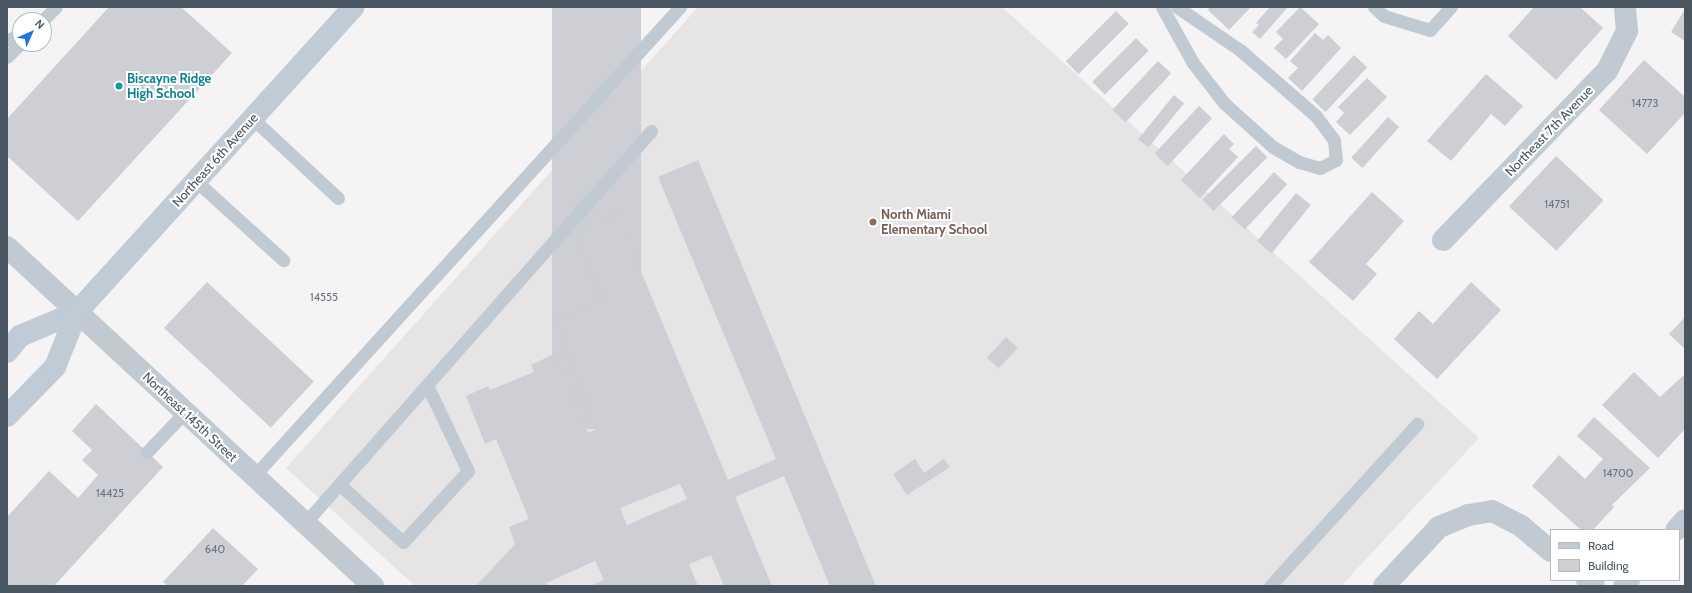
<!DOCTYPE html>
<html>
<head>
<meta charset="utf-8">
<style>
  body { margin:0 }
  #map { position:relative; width:1692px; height:593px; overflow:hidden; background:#f5f3f3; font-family:Cabin,sans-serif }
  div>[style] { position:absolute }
  .education>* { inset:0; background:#e6e4e5 }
  .building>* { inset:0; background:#cdcfd5; transform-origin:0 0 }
  .lane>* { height:13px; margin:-6.5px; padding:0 6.5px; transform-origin:6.5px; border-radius:6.5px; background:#c1cad2 }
  .street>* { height:22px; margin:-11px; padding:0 11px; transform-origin:11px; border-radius:11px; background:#c1cad2 }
  .secondary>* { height:22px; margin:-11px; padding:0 11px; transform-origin:11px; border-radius:11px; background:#c1cbd6 }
  .dots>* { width:11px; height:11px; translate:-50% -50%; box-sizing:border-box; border:2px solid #fff; border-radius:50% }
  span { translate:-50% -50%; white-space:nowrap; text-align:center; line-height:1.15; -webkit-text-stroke:4px #fff; paint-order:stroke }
  .number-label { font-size:11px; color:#6b747e }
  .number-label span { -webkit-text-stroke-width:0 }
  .culture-label { font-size:13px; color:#0d838f; font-weight:700 }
  .left { translate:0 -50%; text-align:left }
  .street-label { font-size:13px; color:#4a5661 }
  .education-label { font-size:13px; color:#785e54; font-weight:700 }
  .frame { position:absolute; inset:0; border:8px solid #4a5661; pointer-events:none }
  .legend { position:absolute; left:1550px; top:529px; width:130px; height:52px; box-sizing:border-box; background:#fff; border:1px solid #b7bbc0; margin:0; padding:5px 7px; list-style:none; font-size:12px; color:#4a5661 }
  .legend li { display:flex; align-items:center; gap:8px; height:20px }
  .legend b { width:20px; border:1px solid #b7bbc0 }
  .north { position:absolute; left:12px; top:12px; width:40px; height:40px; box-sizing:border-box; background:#fff; border:1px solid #b7bbc0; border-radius:50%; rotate:45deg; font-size:11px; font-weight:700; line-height:16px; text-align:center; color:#4a5661 }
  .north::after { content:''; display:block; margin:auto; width:14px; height:18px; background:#1a73e8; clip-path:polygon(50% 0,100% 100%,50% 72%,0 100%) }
</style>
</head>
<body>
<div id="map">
  <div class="education">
    <div style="clip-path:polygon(698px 7px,1002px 7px,1479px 438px,1341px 586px,415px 586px,286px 468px)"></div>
  </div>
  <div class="building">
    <div style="clip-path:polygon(109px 7px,181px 7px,232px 53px,78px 221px,7px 156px,7px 119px)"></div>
    <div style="left:552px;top:7px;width:89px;height:422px"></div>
    <div style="clip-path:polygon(1210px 7px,1251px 7px,1229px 30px,1208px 10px)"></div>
    <div style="clip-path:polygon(1270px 7px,1288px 7px,1260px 39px,1252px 32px,1259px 25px,1256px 23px)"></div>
    <div style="clip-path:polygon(1300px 7px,1319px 24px,1286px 59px,1274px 48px,1283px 39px,1276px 32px)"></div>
    <div style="clip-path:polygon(1534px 7px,1580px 7px,1603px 28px,1556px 80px,1508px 36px)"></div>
    <div style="clip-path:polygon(1685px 9px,1685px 41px,1671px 32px)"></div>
    <div style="left:1116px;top:11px;width:18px;height:71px;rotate:45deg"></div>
    <div style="clip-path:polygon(1315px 33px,1323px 40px,1328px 35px,1341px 48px,1302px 91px,1288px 78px,1298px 68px,1290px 61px)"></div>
    <div style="left:1136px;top:38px;width:18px;height:62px;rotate:45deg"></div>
    <div style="left:1354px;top:55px;width:18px;height:61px;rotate:43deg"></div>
    <div style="clip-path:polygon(1644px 60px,1685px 97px,1685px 113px,1647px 154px,1599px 110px)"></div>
    <div style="left:1158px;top:61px;width:18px;height:67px;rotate:43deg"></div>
    <div style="clip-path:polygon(1486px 74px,1523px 106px,1505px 126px,1491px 114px,1451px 161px,1427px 141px)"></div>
    <div style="clip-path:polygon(1367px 78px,1387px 97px,1350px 135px,1336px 122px,1344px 113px,1338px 107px)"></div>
    <div style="left:1174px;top:95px;width:13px;height:57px;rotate:39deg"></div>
    <div style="left:1199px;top:106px;width:18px;height:65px;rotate:43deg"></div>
    <div style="left:1388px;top:117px;width:15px;height:55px;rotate:42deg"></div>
    <div style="clip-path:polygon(1224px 134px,1234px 144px,1229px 149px,1238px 157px,1200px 198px,1181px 180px)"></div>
    <div style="left:1256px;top:146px;width:16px;height:76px;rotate:45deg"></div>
    <div style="left:1556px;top:156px;width:65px;height:69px;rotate:43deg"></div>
    <div style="clip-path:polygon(evenodd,698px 160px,876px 586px,830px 586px,784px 476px,735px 497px,772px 586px,724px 586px,711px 555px,689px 564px,698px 586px,590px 586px,604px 580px,595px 561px,546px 583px,549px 586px,476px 586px,515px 544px,509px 527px,529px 519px,496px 439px,485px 444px,466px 396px,488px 386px,490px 390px,534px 372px,531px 365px,552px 355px,559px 372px,562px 370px,588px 433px,596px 429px,555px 319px,603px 300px,575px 231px,617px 214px,728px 480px,776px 459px,658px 177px,698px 160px,680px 484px,687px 499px,627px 525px,620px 508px,680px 484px)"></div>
    <div style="left:1274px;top:172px;width:18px;height:62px;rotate:43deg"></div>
    <div style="clip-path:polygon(1372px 192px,1404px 221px,1366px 264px,1377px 274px,1353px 301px,1309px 262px)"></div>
    <div style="left:1296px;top:193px;width:19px;height:62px;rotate:39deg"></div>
    <div style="left:207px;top:282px;width:146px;height:63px;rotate:43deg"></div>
    <div style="clip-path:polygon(1471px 282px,1501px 310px,1437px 379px,1394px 339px,1419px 311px,1433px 324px)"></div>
    <div style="clip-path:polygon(1685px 317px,1685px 349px,1669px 334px)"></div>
    <div style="left:1006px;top:337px;width:16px;height:28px;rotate:43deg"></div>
    <div style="clip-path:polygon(1634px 372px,1660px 397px,1685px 374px,1685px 429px,1658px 458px,1602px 405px)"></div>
    <div style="clip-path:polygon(96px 404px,163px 467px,54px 586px,7px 586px,7px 517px,49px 471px,78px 498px,98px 475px,82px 460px,92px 450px,72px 431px)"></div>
    <div style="clip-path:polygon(1594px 417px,1650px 468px,1612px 505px,1614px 507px,1593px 530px,1581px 530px,1532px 486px,1559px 455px,1585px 479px,1603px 459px,1577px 436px)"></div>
    <div style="clip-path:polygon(915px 459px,924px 473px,944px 459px,950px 467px,907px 495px,893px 474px)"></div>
    <div style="clip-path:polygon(213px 528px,258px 569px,242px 586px,168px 586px,163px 582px)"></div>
  </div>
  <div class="lane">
    <div style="left:1162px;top:7px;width:64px;rotate:61deg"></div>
    <div style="left:1193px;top:63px;width:51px;rotate:52.2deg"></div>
    <div style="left:1224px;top:103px;width:66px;rotate:41.9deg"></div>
    <div style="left:1273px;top:147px;width:30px;rotate:30deg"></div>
    <div style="left:1299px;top:162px;width:22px;rotate:16deg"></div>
    <div style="left:1320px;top:168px;width:18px;rotate:-27deg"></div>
    <div style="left:1336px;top:160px;width:20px;rotate:-96deg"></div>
    <div style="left:1334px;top:140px;width:30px;rotate:-127deg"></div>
    <div style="left:1316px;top:116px;width:101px;rotate:-139deg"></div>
    <div style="left:1240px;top:50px;width:76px;rotate:-145.7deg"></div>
    <div style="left:1374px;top:7px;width:13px;rotate:42deg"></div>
    <div style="left:1384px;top:16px;width:48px;rotate:16.9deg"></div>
    <div style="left:1430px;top:30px;width:31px;rotate:-48deg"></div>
    <div style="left:43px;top:20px;width:18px;rotate:-45deg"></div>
    <div style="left:7px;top:40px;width:14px;rotate:-21deg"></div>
    <div style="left:7px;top:57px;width:18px;rotate:-45deg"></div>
    <div style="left:253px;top:119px;width:116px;rotate:42.9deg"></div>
    <div style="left:196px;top:181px;width:118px;rotate:42.2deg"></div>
    <div style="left:147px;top:452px;width:55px;rotate:-46.5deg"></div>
    <div style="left:254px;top:476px;width:634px;rotate:-47.75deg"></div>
    <div style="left:339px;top:484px;width:86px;rotate:42.2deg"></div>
    <div style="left:403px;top:542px;width:96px;rotate:-47.5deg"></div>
    <div style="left:468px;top:471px;width:95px;rotate:-115.5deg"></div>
    <div style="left:305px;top:523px;width:523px;rotate:-48.57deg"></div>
    <div style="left:1270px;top:586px;width:219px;rotate:-47.8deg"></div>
  </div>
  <div class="street">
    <div style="left:1443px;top:240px;width:235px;rotate:-45.9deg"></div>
    <div style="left:1607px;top:71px;width:45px;rotate:-63.4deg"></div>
    <div style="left:1627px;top:31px;width:24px;rotate:-95deg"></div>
    <div style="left:7px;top:247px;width:499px;rotate:42.8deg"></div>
    <div style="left:1676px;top:530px;width:13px;rotate:-48deg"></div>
    <div style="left:1587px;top:580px;width:9px;rotate:41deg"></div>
    <div style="left:1384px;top:586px;width:81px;rotate:-47deg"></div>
    <div style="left:1439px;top:527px;width:31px;rotate:-22deg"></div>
    <div style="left:1468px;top:515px;width:24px;rotate:-9deg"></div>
    <div style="left:1492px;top:511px;width:33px;rotate:27deg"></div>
    <div style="left:1521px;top:526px;width:39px;rotate:40deg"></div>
    <div style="left:1624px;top:586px;width:8px;rotate:-50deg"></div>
  </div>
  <div class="secondary">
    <div style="left:7px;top:352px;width:21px;rotate:-51deg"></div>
    <div style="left:20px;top:336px;width:62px;rotate:-22.8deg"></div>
    <div style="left:7px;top:416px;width:69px;rotate:-45.6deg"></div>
    <div style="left:55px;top:367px;width:59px;rotate:-68.2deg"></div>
    <div style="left:77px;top:312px;width:412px;rotate:-47.8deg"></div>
  </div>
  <div class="dots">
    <div style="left:119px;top:86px;background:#0f9aa8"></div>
    <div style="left:873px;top:222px;background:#8d6e63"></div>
  </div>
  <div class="number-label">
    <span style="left:1645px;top:103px">14773</span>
    <span style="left:1557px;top:204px">14751</span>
    <span style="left:324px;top:297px">14555</span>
    <span style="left:1618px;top:473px">14700</span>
    <span style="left:110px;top:493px">14425</span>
    <span style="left:215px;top:549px">640</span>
  </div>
  <div class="culture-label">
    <span class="left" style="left:127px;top:86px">Biscayne Ridge<br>High School</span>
  </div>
  <div class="street-label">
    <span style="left:1549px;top:131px;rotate:-46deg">Northeast 7th Avenue</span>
    <span style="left:215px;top:160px;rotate:-48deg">Northeast 6th Avenue</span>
    <span style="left:190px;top:417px;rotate:43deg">Northeast 145th Street</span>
  </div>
  <div class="education-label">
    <span class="left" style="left:881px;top:222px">North Miami<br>Elementary School</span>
  </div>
  <div class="frame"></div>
  <ul class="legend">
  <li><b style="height:5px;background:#c1cbd6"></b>Road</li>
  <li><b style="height:11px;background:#cdcfd5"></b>Building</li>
  </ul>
  <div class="north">N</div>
</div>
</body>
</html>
